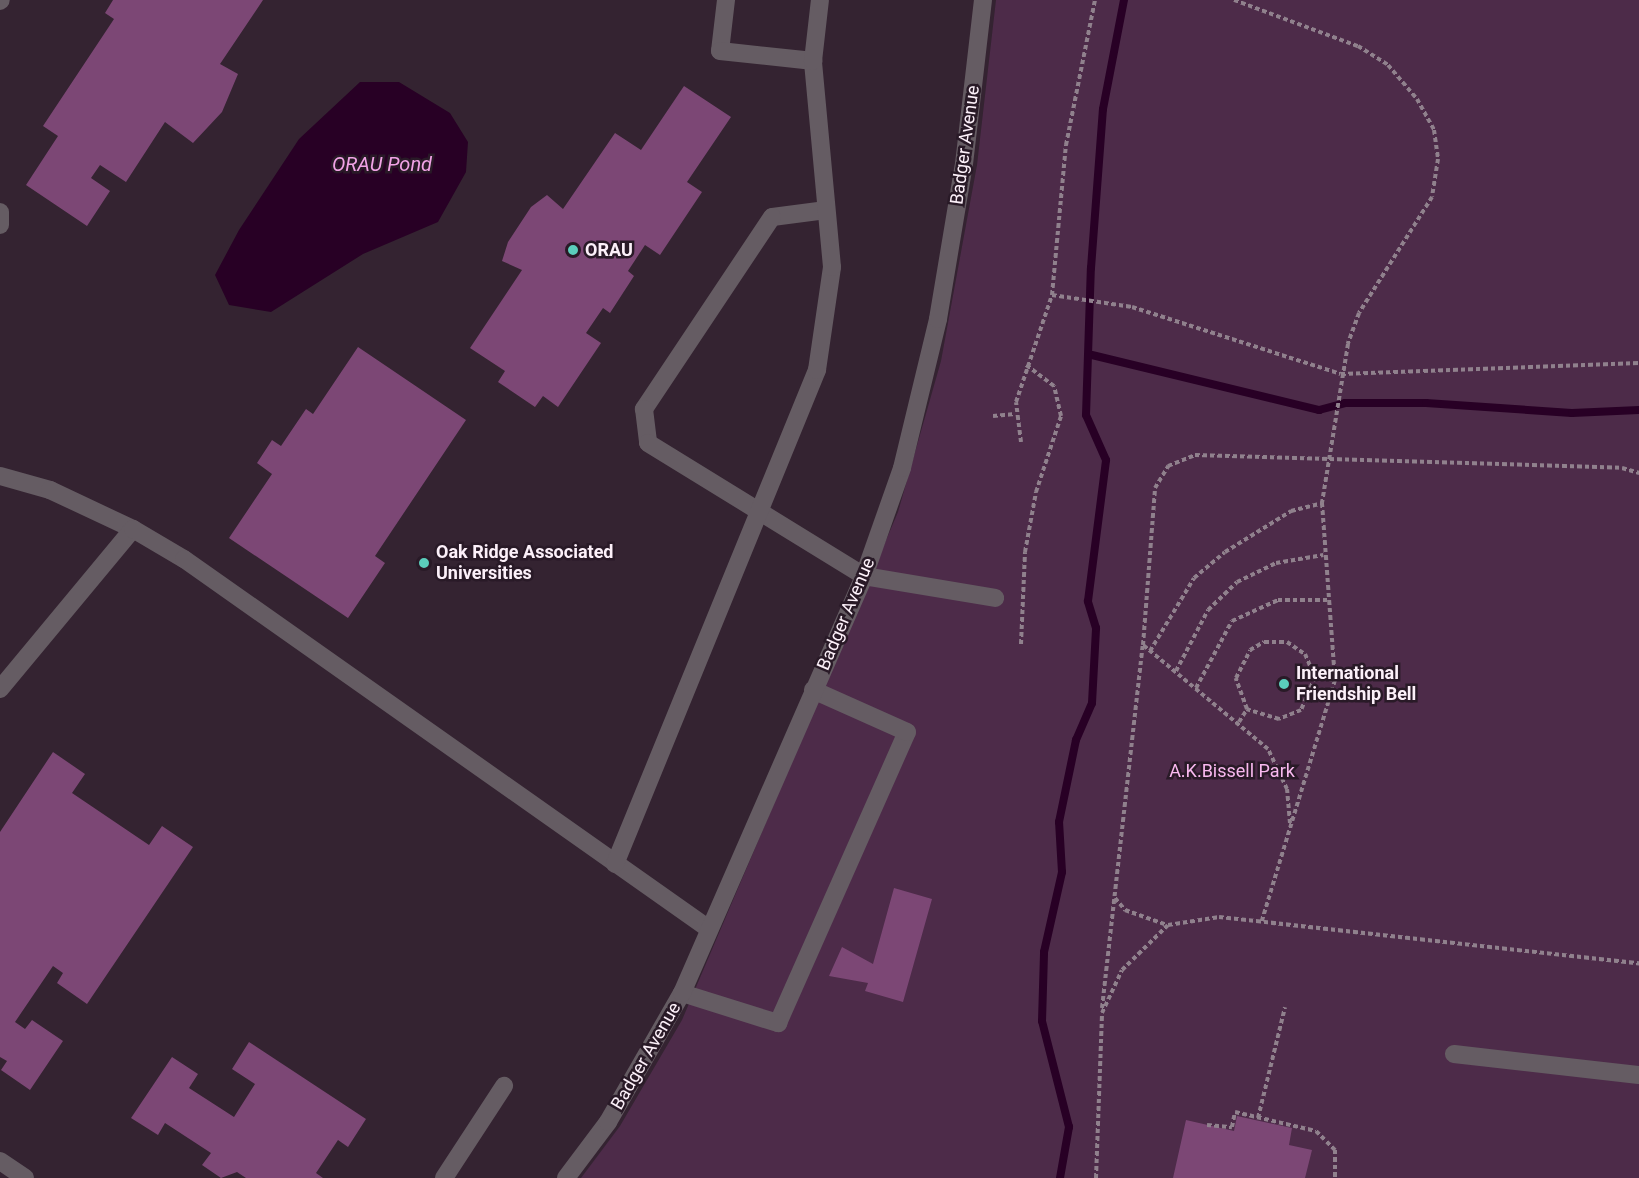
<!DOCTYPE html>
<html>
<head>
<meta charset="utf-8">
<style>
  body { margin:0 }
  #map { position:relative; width:1639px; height:1178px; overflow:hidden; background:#342331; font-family:Roboto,sans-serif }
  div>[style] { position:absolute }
  .green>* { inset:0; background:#4d2b49 }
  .water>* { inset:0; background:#280025 }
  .stream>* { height:8px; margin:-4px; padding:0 4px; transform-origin:4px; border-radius:4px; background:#280025 }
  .building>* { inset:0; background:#7c4775 }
  .path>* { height:4px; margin-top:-2px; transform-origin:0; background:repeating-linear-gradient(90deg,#90818d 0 4.5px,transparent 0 7.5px) }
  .minor>* { height:18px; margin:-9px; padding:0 9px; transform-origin:9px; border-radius:9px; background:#655c63 }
  .dots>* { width:16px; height:16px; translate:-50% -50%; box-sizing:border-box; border:3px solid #291a27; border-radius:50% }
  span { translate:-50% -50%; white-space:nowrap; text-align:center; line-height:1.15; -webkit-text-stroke:5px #291a27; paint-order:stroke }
  .street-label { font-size:18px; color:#fcf0f9 }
  .poi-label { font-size:18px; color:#fcf0f9; font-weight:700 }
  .left { translate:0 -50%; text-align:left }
  .park-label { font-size:18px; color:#f9b9ef }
  .water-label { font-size:20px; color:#f1a3e6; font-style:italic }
</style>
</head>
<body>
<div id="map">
  <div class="green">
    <div style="clip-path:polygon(996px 0,1639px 0,1639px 1178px,581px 1178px,620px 1126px,682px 1020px,898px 512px,941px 361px,977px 165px)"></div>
  </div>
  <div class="water">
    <div style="clip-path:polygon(360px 82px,399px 82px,450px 113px,468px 142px,466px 172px,438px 222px,363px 254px,271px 312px,229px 305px,215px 275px,239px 230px,299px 139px)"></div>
  </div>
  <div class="stream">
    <div style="left:1092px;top:355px;width:234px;rotate:13.6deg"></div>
    <div style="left:1319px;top:410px;width:27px;rotate:-15deg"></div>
    <div style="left:1345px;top:403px;width:81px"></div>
    <div style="left:1426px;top:403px;width:146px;rotate:3.9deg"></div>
    <div style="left:1572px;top:413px;width:67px;rotate:-2.6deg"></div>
    <div style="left:1060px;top:1178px;width:52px;rotate:-80deg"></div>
    <div style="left:1069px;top:1127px;width:109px;rotate:-104.3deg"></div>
    <div style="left:1042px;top:1021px;width:69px;rotate:-88.3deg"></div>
    <div style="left:1044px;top:952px;width:82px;rotate:-77.3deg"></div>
    <div style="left:1062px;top:872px;width:50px;rotate:-93.4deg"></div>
    <div style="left:1059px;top:822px;width:84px;rotate:-78.3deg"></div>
    <div style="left:1076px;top:740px;width:40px;rotate:-66.6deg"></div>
    <div style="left:1092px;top:703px;width:75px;rotate:-86.9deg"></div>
    <div style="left:1096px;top:628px;width:28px;rotate:-107deg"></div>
    <div style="left:1088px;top:601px;width:142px;rotate:-82.7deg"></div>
    <div style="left:1106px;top:460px;width:49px;rotate:-114deg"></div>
    <div style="left:1086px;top:415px;width:147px;rotate:-88.1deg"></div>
    <div style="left:1091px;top:268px;width:159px;rotate:-85.7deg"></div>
    <div style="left:1103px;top:109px;width:111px;rotate:-79.1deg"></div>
  </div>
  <div class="building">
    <div style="clip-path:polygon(113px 0,263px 0,220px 64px,238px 74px,222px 112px,193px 143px,165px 122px,126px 182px,100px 165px,91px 178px,110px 191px,87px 226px,26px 185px,58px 136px,43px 126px,114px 19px,105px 13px)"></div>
    <div style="clip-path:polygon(684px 86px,731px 117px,687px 182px,702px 192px,660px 255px,645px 245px,628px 271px,634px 276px,610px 313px,603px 308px,586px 333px,601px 343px,558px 407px,543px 396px,535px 407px,498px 382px,505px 371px,470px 348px,522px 270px,502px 261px,508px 242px,531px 207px,547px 195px,563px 209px,615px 133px,641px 150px)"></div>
    <div style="clip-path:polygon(358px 347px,466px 420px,375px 556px,385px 563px,348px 618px,229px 538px,272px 474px,257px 463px,272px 440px,281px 446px,306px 409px,313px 414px)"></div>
    <div style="clip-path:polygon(53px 752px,85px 774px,72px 793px,149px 845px,162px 826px,193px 847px,87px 1004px,57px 983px,63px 973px,53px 966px,15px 1022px,25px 1029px,32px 1020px,63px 1041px,30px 1090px,1px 1070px,7px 1061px,0 1057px,0 832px)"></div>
    <div style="clip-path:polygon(894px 888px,932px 899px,903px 1002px,865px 991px,868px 983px,829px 976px,842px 947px,873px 964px)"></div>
    <div style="clip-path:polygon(249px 1042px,366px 1119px,348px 1147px,338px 1140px,316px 1173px,323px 1178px,246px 1178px,237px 1172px,221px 1178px,202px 1165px,211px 1153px,165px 1123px,158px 1135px,131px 1118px,172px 1057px,198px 1074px,189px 1088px,234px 1117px,255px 1084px,232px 1069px)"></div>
    <div style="clip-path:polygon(1237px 1116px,1292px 1128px,1289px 1145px,1312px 1150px,1305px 1178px,1173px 1178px,1186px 1120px,1234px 1131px)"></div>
  </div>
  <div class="path">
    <div style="left:1234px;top:0;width:132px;rotate:20.4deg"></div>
    <div style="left:1358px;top:46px;width:36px;rotate:32deg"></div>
    <div style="left:1388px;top:65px;width:45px;rotate:49.5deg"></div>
    <div style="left:1417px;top:99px;width:35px;rotate:61deg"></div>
    <div style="left:1434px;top:130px;width:29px;rotate:82deg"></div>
    <div style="left:1438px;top:159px;width:38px;rotate:99deg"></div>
    <div style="left:1432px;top:197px;width:137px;rotate:122.2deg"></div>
    <div style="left:1359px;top:313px;width:33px;rotate:110deg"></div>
    <div style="left:1348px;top:344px;width:161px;rotate:99.3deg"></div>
    <div style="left:1322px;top:503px;width:177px;rotate:85.8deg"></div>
    <div style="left:1335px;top:680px;width:252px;rotate:106.9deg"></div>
    <div style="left:1052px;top:295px;width:81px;rotate:8.5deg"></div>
    <div style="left:1132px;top:307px;width:219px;rotate:17.8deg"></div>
    <div style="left:1341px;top:374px;width:298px;rotate:-2.1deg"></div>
    <div style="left:993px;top:416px;width:22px;rotate:-5deg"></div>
    <div style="left:1021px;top:442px;width:40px;rotate:-97.1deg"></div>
    <div style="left:1016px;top:402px;width:113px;rotate:-71.4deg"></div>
    <div style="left:1052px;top:295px;width:151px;rotate:-84.7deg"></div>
    <div style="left:1066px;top:145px;width:148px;rotate:-78.7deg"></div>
    <div style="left:1021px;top:644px;width:92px;rotate:-87.5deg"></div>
    <div style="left:1025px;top:552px;width:61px;rotate:-79.6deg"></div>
    <div style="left:1036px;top:492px;width:80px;rotate:-71.8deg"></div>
    <div style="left:1061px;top:416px;width:31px;rotate:-103deg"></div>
    <div style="left:1054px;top:386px;width:35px;rotate:-143deg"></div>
    <div style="left:1150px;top:651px;width:85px;rotate:-58.9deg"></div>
    <div style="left:1194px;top:578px;width:40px;rotate:-40deg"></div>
    <div style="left:1225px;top:552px;width:78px;rotate:-31.8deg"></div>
    <div style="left:1291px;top:511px;width:32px;rotate:-14deg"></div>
    <div style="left:1176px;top:671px;width:69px;rotate:-62.3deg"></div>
    <div style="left:1208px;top:610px;width:40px;rotate:-44deg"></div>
    <div style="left:1237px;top:582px;width:43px;rotate:-26deg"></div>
    <div style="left:1276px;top:563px;width:48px;rotate:-9.7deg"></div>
    <div style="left:1315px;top:677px;width:36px;rotate:113deg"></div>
    <div style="left:1301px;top:710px;width:24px;rotate:158deg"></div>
    <div style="left:1279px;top:719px;width:34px;rotate:-163deg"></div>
    <div style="left:1247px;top:709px;width:33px;rotate:-110deg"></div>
    <div style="left:1236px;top:678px;width:31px;rotate:-63deg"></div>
    <div style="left:1250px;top:650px;width:16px;rotate:-30deg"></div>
    <div style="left:1264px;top:642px;width:23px"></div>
    <div style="left:1287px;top:642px;width:22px;rotate:34deg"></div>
    <div style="left:1305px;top:654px;width:25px;rotate:67deg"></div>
    <div style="left:1315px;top:677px;width:20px;rotate:9deg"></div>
    <div style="left:1196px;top:688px;width:76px;rotate:-61.8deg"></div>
    <div style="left:1232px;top:621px;width:51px;rotate:-24.5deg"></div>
    <div style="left:1278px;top:600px;width:49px"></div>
    <div style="left:1239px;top:722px;width:15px;rotate:-58deg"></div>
    <div style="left:1290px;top:823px;width:34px;rotate:-95deg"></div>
    <div style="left:1287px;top:789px;width:44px;rotate:-115.4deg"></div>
    <div style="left:1268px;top:749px;width:163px;rotate:-140.2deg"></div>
    <div style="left:1143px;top:645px;width:157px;rotate:-85.6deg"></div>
    <div style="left:1155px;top:488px;width:26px;rotate:-59deg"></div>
    <div style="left:1168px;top:466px;width:29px;rotate:-22deg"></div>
    <div style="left:1195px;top:455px;width:427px;rotate:1.7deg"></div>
    <div style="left:1622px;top:468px;width:18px;rotate:16deg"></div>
    <div style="left:1115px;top:898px;width:16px;rotate:50deg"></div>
    <div style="left:1125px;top:910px;width:45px;rotate:19.7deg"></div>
    <div style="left:1102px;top:1008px;width:365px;rotate:-83.6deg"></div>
    <div style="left:1258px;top:1118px;width:114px;rotate:-76.3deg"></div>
    <div style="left:1207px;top:1125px;width:25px;rotate:5deg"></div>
    <div style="left:1232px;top:1127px;width:15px;rotate:-79deg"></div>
    <div style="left:1235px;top:1112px;width:83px;rotate:13.2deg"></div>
    <div style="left:1316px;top:1131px;width:27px;rotate:45deg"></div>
    <div style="left:1335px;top:1150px;width:28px;rotate:90deg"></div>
    <div style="left:1096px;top:1178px;width:165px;rotate:-87.9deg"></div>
    <div style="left:1102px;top:1013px;width:47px;rotate:-65.1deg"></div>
    <div style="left:1122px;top:970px;width:64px;rotate:-44.4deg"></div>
    <div style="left:1168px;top:925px;width:52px;rotate:-8.9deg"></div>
    <div style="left:1219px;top:917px;width:423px;rotate:6.3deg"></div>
  </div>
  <div class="minor">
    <div style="left:726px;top:0;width:51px;rotate:96.7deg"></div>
    <div style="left:720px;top:51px;width:94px;rotate:6.1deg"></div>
    <div style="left:0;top:1px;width:1px;rotate:-45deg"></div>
    <div style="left:826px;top:210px;width:54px;rotate:172.6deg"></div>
    <div style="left:772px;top:217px;width:231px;rotate:123.7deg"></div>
    <div style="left:644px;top:409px;width:34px;rotate:83deg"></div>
    <div style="left:648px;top:443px;width:254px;rotate:31.6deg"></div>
    <div style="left:864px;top:576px;width:133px;rotate:9.5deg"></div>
    <div style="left:0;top:212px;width:13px;rotate:90deg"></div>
    <div style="left:0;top:476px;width:52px;rotate:15.6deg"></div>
    <div style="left:50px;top:490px;width:92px;rotate:25.2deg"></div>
    <div style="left:0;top:689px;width:208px;rotate:-50.3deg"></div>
    <div style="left:133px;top:529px;width:59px;rotate:30.5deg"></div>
    <div style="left:184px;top:559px;width:642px;rotate:35.17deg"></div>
    <div style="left:615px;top:864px;width:534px;rotate:-67.76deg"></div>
    <div style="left:817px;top:370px;width:104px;rotate:-81.7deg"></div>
    <div style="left:832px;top:267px;width:207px;rotate:-95.3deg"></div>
    <div style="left:813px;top:61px;width:61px;rotate:-83.5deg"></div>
    <div style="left:682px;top:993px;width:101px;rotate:17.4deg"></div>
    <div style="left:778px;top:1023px;width:318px;rotate:-66.1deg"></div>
    <div style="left:907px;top:732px;width:103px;rotate:-155.9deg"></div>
    <div style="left:1454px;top:1054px;width:186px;rotate:6.5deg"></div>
    <div style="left:0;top:1161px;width:30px;rotate:34deg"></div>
    <div style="left:444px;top:1178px;width:110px;rotate:-56.9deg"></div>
    <div style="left:566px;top:1178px;width:70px;rotate:-53.1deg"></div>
    <div style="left:608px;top:1122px;width:149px;rotate:-60.2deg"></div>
    <div style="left:682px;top:993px;width:455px;rotate:-66.4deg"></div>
    <div style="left:864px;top:576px;width:114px;rotate:-70.6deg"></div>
    <div style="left:902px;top:468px;width:153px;rotate:-76.4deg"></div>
    <div style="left:938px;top:319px;width:157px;rotate:-80.5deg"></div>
    <div style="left:964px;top:164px;width:165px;rotate:-83.4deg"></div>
  </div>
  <div class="dots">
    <div style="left:573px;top:250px;background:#5bcebc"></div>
    <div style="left:424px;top:563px;background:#5bcebc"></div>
    <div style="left:1284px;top:684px;background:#5bcebc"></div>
  </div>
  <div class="street-label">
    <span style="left:965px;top:145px;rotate:-82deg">Badger Avenue</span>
    <span style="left:846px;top:614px;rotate:-67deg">Badger Avenue</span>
    <span style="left:646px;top:1056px;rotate:-60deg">Badger Avenue</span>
  </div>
  <div class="poi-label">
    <span class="left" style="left:585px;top:250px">ORAU</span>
    <span class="left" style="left:436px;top:563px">Oak Ridge Associated<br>Universities</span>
    <span class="left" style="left:1296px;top:684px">International<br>Friendship Bell</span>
  </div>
  <div class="park-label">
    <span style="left:1232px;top:771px">A.K.Bissell Park</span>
  </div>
  <div class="water-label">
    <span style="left:382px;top:164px">ORAU Pond</span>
  </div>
</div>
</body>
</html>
